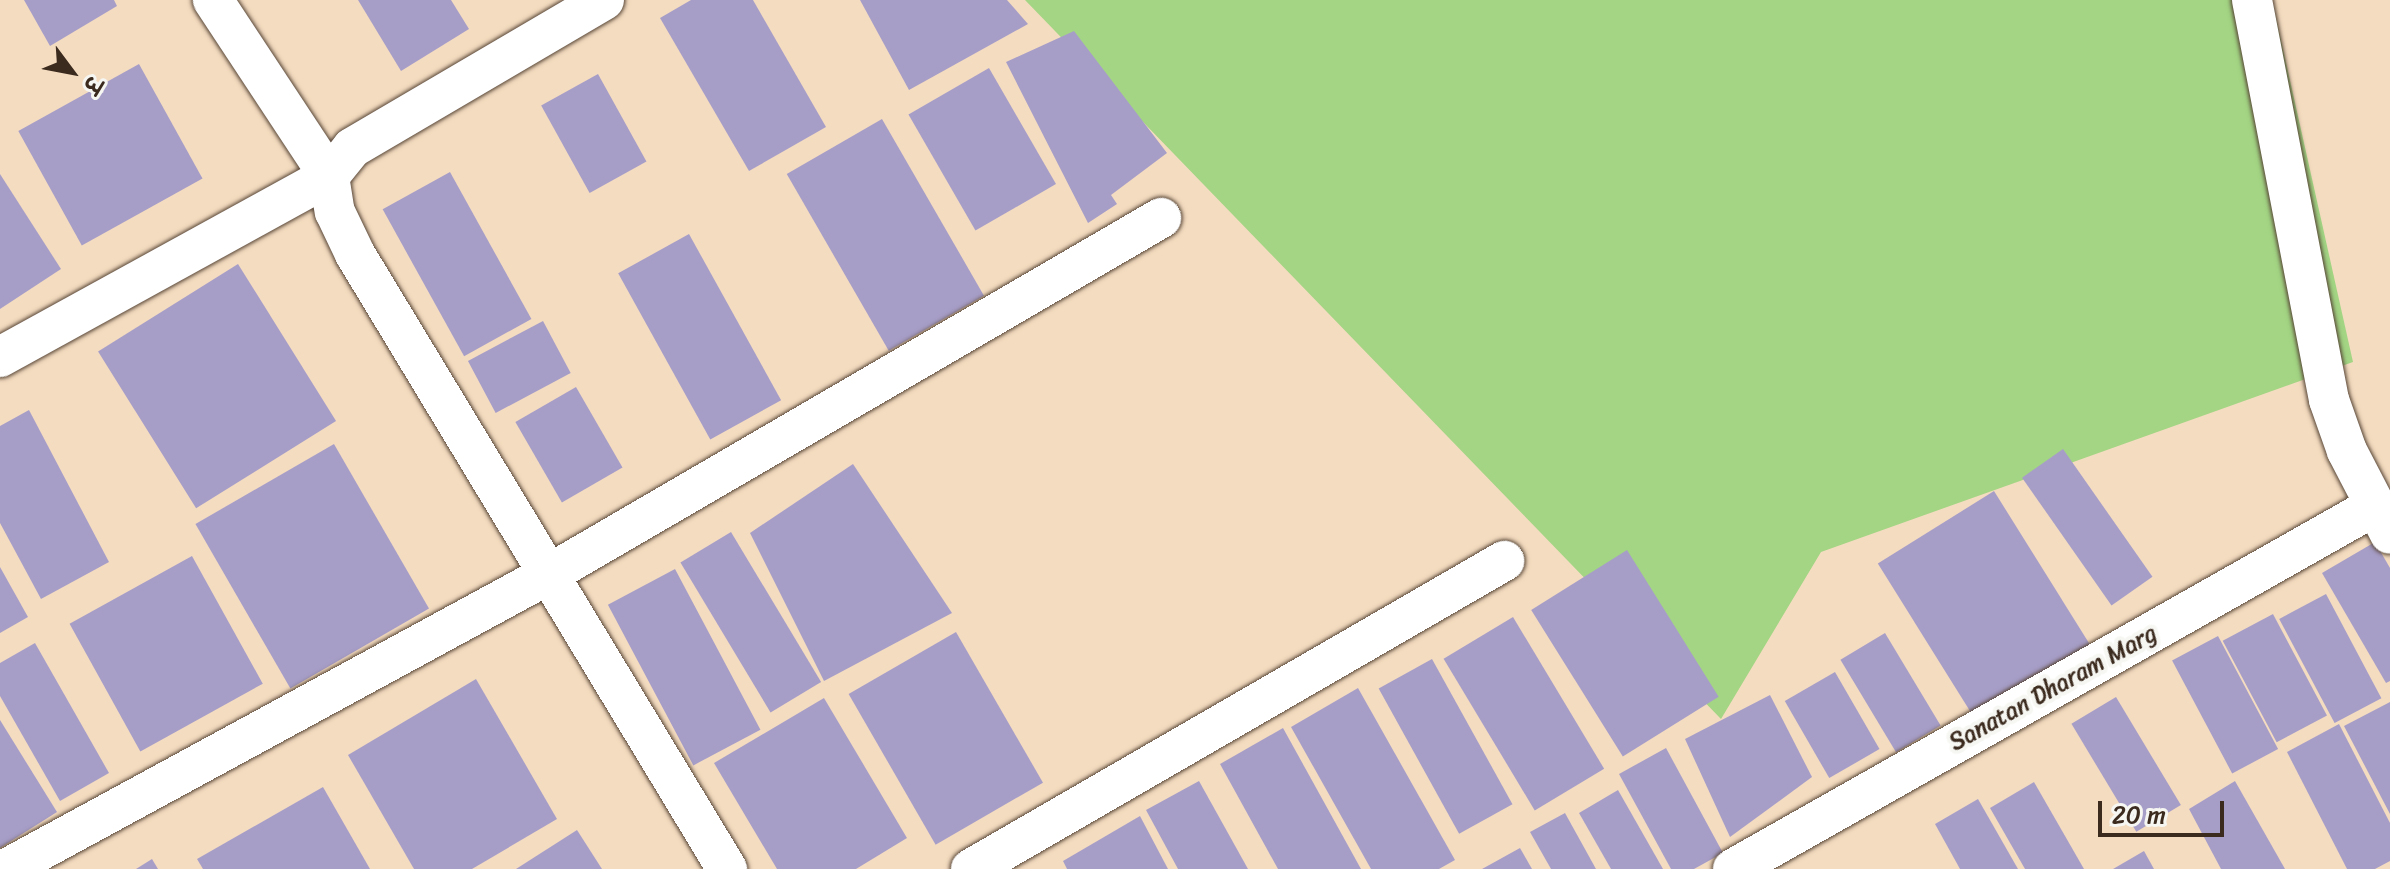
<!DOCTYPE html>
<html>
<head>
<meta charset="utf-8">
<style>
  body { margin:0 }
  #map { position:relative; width:2390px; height:869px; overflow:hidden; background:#f4dcc0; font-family:Sriracha,"Playpen Sans Deva",sans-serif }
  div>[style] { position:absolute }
  .green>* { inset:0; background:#a3d584 }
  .building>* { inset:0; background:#a79ec8; transform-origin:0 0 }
  .roads { filter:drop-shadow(0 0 2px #574536) drop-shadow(0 0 2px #574536) }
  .minor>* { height:40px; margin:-20px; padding:0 20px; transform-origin:20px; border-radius:20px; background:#fff }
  span { translate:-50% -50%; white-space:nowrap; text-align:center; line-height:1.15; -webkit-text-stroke:8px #f6f6f2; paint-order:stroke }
  .street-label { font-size:24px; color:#3b2a1e }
  .north { position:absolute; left:32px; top:32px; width:80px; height:80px; -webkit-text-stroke:6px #f6f6f2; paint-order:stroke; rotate:122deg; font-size:22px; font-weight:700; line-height:32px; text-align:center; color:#3b2a1e }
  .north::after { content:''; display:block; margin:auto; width:28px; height:36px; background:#3b2a1e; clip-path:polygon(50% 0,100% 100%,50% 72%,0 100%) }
  .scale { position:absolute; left:2098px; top:801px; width:126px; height:36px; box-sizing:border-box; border:4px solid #3b2a1e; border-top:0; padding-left:10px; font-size:24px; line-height:28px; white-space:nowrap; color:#3b2a1e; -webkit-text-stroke:6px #f6f6f2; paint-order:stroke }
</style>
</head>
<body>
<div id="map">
  <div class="green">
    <div style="clip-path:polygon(1025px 0,2272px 0,2353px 362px,1821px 552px,1721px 719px)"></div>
  </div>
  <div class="building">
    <div style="clip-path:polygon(24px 0,114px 0,117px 6px,50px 46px)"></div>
    <div style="clip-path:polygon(358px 0,451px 0,469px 29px,401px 71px)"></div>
    <div style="clip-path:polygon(691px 0,753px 0,826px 127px,749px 171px,660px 18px)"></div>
    <div style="clip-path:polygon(860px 0,1007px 0,1028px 24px,909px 90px)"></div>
    <div style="clip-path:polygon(1074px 31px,1167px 153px,1111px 195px,1117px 204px,1088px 223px,1006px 62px)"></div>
    <div style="left:139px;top:64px;width:131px;height:138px;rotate:61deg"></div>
    <div style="left:989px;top:68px;width:134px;height:93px;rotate:60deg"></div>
    <div style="left:598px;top:74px;width:100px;height:65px;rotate:61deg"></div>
    <div style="left:882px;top:119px;width:204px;height:110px;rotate:60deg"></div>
    <div style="left:450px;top:172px;width:168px;height:77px;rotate:61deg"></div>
    <div style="clip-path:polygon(0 174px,61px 269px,0 309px)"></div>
    <div style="left:689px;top:234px;width:190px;height:81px;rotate:61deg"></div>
    <div style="left:238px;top:264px;width:185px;height:165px;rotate:58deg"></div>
    <div style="left:543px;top:321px;width:59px;height:85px;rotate:62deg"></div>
    <div style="left:576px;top:387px;width:93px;height:70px;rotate:60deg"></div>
    <div style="clip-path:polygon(29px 410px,109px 562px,41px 599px,0 523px,0 426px)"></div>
    <div style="left:334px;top:444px;width:190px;height:160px;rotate:60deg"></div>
    <div style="left:2063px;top:449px;width:156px;height:50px;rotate:55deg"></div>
    <div style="clip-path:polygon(853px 464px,952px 613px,824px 681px,750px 533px)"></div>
    <div style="left:1994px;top:491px;width:185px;height:137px;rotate:58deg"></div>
    <div style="left:731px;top:532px;width:175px;height:59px;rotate:59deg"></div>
    <div style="clip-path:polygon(2375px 542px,2390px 568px,2390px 681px,2386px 683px,2322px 573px)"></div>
    <div style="left:1627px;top:550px;width:173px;height:113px;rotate:58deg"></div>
    <div style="left:192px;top:556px;width:146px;height:140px;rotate:61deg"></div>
    <div style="clip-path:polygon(0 567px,28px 617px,0 633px)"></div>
    <div style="left:675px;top:569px;width:182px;height:76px;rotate:62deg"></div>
    <div style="left:2326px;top:594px;width:118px;height:53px;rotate:62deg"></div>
    <div style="left:2273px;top:614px;width:115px;height:57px;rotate:62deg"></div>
    <div style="left:1513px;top:617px;width:177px;height:81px;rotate:59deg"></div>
    <div style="left:956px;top:632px;width:174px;height:124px;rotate:60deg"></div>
    <div style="left:1885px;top:633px;width:108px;height:52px;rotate:59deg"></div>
    <div style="left:2218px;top:636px;width:128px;height:52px;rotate:62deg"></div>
    <div style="clip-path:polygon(35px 643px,109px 773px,60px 801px,0 696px,0 663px)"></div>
    <div style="left:1432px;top:659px;width:166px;height:61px;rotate:61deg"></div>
    <div style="left:1835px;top:672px;width:89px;height:58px;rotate:60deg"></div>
    <div style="clip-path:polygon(476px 679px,557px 819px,472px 869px,414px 869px,348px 755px)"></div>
    <div style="clip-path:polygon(1358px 688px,1455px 860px,1439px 869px,1371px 869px,1291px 727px)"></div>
    <div style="clip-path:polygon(1770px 695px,1812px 777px,1730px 837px,1685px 739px)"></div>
    <div style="left:2116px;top:697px;width:126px;height:52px;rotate:59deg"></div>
    <div style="clip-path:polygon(824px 698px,907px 838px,856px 869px,777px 869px,714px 763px)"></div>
    <div style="clip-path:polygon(2390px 702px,2390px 814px,2344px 726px)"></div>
    <div style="clip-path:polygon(0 720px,57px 812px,0 848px)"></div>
    <div style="clip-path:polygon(2339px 724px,2390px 823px,2390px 861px,2375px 869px,2347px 869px,2287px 752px)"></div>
    <div style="clip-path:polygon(1283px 728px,1361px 869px,1278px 869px,1220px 764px)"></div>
    <div style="clip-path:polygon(1666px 748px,1723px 853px,1694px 869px,1671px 869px,1619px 774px)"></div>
    <div style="clip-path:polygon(1199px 781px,1248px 869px,1178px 869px,1146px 810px)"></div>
    <div style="clip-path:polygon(2235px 781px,2285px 869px,2221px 869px,2189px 809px)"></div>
    <div style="clip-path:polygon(2034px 782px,2084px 869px,2025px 869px,1990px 808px)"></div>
    <div style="clip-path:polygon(323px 787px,370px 869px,203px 869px,197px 859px)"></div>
    <div style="clip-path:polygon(1618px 790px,1663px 869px,1611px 869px,1579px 813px)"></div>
    <div style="clip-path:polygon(1978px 799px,2018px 869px,1960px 869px,1935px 824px)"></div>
    <div style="clip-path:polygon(1565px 813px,1596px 869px,1551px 869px,1530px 832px)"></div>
    <div style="clip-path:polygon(1140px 816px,1168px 869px,1067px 869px,1063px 861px)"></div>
    <div style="clip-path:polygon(577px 830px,602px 869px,516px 869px)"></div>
    <div style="clip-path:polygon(1520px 848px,1532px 869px,1482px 869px)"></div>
    <div style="clip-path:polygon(2144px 851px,2154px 869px,2113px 869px)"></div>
    <div style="clip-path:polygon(152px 859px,158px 869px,136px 869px)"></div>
  </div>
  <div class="roads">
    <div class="minor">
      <div style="left:604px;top:0;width:292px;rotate:149.6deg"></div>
      <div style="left:352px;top:148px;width:36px;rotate:129deg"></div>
      <div style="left:329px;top:176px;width:36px;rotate:81deg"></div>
      <div style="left:335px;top:212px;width:47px;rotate:64.5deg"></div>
      <div style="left:355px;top:254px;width:719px;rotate:58.83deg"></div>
      <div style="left:2252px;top:0;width:407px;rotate:79.1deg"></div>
      <div style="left:2329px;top:400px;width:54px;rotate:70.6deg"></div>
      <div style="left:2347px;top:451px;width:93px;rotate:62.6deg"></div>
      <div style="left:0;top:357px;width:376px;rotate:-28.8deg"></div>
      <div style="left:329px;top:176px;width:211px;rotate:-123.4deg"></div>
      <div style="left:6px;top:869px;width:620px;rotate:-28.51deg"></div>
      <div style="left:551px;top:573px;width:706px;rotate:-30.2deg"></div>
      <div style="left:971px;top:869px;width:616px;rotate:-30.02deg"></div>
      <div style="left:1733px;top:869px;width:735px;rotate:-29.49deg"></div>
    </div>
  </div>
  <div class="street-label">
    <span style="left:2053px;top:688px;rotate:-29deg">Sanatan Dharam Marg</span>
  </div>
  <div class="north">उ</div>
  <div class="scale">20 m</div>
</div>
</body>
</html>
